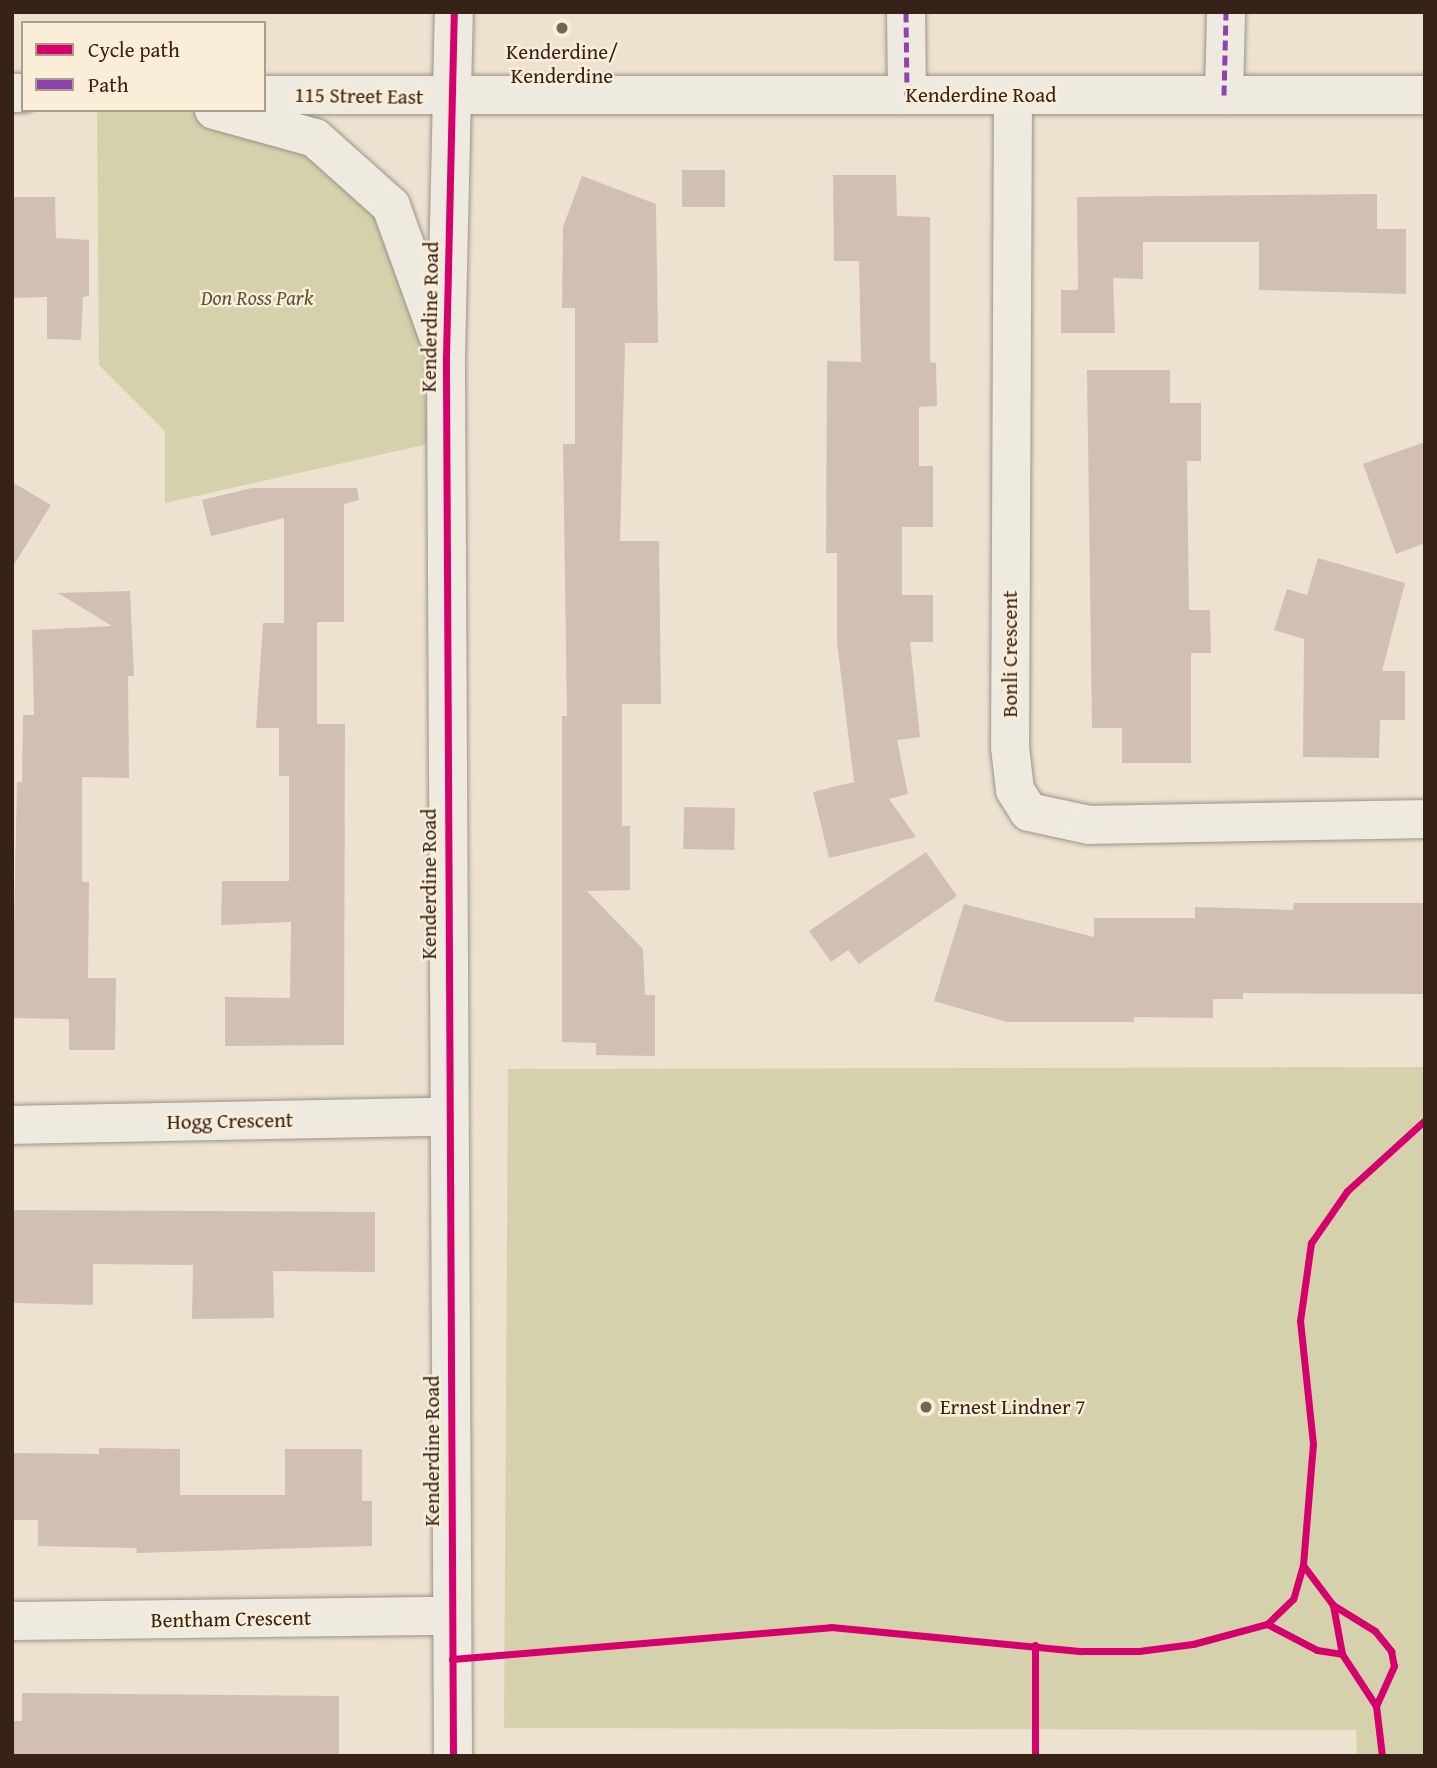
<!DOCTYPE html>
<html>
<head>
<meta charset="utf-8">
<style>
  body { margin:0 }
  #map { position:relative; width:1437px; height:1768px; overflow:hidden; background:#ece2cf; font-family:"Gentium Book Plus",serif }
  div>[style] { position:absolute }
  .green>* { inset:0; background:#d5d1ac }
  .building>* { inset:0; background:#d1bfb4; transform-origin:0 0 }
  .roads { filter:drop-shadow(0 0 2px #9c9388) drop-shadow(0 0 2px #9c9388) }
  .minor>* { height:38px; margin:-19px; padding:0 19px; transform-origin:19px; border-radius:19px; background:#efeae0 }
  .tertiary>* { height:38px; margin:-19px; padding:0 19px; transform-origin:19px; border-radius:19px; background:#efeae0 }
  .quiet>* { height:5px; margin-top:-2.5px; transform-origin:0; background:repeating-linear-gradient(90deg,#8e44ad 0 10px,transparent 0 15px) }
  .cycleway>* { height:7px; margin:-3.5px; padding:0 3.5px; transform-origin:3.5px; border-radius:3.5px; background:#d6006c }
  .dots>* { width:19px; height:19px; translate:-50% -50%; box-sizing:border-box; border:4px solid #faeed8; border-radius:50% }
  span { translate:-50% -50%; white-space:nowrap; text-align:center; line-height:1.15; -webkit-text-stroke:5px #faeed8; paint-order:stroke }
  .poi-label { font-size:21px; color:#362216 }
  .left { translate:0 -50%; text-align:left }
  .street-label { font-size:21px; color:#362216 }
  .park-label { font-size:21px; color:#60523a; font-style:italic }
  .frame { position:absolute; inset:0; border:14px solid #362216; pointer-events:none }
  .legend { position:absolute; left:21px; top:21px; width:245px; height:91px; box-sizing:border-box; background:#faeed8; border:2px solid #ac9c8a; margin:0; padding:9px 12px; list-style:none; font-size:21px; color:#362216 }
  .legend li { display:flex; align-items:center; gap:14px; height:35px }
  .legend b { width:35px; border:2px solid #ac9c8a }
</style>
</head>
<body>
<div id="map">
  <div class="green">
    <div style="clip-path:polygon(97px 110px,214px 110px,315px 138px,391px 206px,446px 357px,446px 440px,165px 503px,165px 431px,99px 365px)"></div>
    <div style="clip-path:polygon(1425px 1067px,1425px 1756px,1357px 1756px,1356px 1730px,504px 1728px,508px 1069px)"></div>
  </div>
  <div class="building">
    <div style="left:682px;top:170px;width:43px;height:37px"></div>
    <div style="clip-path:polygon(833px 175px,896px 175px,897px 216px,930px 217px,930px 362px,936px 363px,937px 406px,919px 407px,919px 466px,933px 466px,933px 527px,902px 527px,902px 595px,933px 595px,933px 642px,910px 642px,920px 737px,897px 740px,908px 794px,889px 799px,916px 837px,829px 858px,813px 792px,854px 782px,837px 642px,837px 553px,826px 553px,827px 361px,861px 362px,859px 261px,834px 261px)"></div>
    <div style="clip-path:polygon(582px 176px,656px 204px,658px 343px,625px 343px,620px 541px,659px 541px,661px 704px,622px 704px,622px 826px,630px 826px,630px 890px,587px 891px,643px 949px,645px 995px,655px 995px,655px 1056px,596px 1055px,596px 1043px,562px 1042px,562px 716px,567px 716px,563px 444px,575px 444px,575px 308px,562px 308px,563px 227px)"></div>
    <div style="clip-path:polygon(1377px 194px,1377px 229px,1406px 229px,1406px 294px,1259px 290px,1259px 242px,1143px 242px,1143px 279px,1113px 278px,1115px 333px,1061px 333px,1061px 290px,1078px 290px,1077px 197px)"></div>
    <div style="clip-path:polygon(12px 197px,55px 197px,56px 238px,89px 240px,89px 296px,83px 297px,81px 340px,47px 339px,47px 297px,12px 298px)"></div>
    <div style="clip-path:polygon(1087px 370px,1170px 370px,1170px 403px,1201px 403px,1201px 461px,1187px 461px,1189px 610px,1210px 610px,1211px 653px,1191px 653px,1191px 763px,1122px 763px,1122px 728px,1092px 728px)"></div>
    <div style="clip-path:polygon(1425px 442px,1425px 543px,1396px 554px,1363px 464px)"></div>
    <div style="clip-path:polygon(12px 482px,51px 505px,12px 568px)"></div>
    <div style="clip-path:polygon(252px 488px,357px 488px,359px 500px,344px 504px,344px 622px,317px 622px,317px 724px,345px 724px,344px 1045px,225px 1046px,225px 997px,290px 998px,291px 922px,221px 925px,222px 881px,289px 881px,289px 776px,279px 776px,279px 728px,256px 728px,263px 623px,284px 623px,284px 518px,211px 536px,202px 500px)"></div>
    <div style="clip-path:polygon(1318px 558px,1405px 583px,1382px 671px,1405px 671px,1405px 720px,1380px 720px,1379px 758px,1303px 757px,1304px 639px,1274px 630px,1287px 589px,1307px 595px)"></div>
    <div style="clip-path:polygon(130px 591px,134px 676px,128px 676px,129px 778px,82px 777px,82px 882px,89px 882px,88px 978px,116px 978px,115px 1050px,69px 1050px,69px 1019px,12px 1018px,17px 782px,22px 782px,23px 715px,34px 715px,32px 630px,112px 626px,58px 593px)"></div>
    <div style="left:684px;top:807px;width:51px;height:42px;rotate:1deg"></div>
    <div style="clip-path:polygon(926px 852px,957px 896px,859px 964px,848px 950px,831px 962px,809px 931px)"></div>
    <div style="clip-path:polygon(1294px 903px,1425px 903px,1425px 994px,1243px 993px,1243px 999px,1213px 999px,1213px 1018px,1134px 1017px,1134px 1022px,1007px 1022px,934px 1001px,964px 904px,1094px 937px,1094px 918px,1195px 918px,1195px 907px,1293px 910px)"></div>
    <div style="clip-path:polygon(12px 1210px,375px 1212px,375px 1272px,273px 1271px,274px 1318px,192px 1319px,193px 1265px,93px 1264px,93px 1305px,12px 1303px)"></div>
    <div style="clip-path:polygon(99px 1448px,180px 1449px,180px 1495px,285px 1495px,285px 1449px,362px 1449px,362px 1501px,372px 1501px,372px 1546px,136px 1553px,137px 1548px,38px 1546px,38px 1520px,12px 1520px,12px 1453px,99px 1454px)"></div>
    <div style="clip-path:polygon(22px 1693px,339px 1696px,339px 1756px,12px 1756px,12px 1721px,22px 1721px)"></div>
  </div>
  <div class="roads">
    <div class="minor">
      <div style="left:906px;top:12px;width:83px;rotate:89.3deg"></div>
      <div style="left:1013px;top:95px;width:652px;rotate:90.26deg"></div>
      <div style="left:1010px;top:747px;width:43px;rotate:83.4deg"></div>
      <div style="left:1015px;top:790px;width:26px;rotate:58deg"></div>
      <div style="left:1029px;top:812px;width:61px;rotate:12.2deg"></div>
      <div style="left:1089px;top:825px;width:336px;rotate:-1deg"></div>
      <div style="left:1224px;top:95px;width:83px;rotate:-88.6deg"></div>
      <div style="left:12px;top:1125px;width:435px;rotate:-1.1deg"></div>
      <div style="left:12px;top:1621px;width:439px;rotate:-0.7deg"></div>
    </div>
    <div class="tertiary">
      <div style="left:12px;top:93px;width:11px"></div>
      <div style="left:264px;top:95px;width:1161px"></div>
      <div style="left:214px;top:110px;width:105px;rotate:15.5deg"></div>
      <div style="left:315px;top:138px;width:102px;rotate:41.8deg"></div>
      <div style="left:391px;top:206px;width:138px;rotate:70.1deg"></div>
      <div style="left:453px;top:1756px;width:1399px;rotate:-90.29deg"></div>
      <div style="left:446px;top:357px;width:345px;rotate:-88.7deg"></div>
    </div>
  </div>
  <div class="quiet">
    <div style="left:906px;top:12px;width:83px;rotate:89.3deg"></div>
    <div style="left:1224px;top:95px;width:83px;rotate:-88.6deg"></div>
  </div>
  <div class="cycleway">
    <div style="left:1303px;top:1565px;width:35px;rotate:106deg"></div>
    <div style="left:1293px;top:1599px;width:36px;rotate:136deg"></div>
    <div style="left:1267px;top:1624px;width:56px;rotate:27.5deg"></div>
    <div style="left:1317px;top:1650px;width:25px;rotate:9deg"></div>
    <div style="left:1333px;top:1605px;width:49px;rotate:31.8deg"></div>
    <div style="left:1375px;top:1631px;width:26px;rotate:51deg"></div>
    <div style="left:1391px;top:1651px;width:15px;rotate:79deg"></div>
    <div style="left:1394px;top:1666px;width:44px;rotate:114.2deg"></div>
    <div style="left:1035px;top:1645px;width:111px;rotate:90deg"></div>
    <div style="left:452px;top:1659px;width:380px;rotate:-4.8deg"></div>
    <div style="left:831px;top:1627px;width:252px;rotate:5.5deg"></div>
    <div style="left:1082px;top:1651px;width:57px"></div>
    <div style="left:1139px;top:1651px;width:54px;rotate:-7.4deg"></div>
    <div style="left:1193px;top:1644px;width:77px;rotate:-15.1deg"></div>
    <div style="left:453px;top:1756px;width:1399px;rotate:-90.29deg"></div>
    <div style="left:446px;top:357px;width:345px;rotate:-88.7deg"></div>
    <div style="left:1382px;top:1756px;width:50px;rotate:-96.8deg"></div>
    <div style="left:1376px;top:1706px;width:62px;rotate:-123.2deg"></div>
    <div style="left:1342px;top:1654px;width:50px;rotate:-100.4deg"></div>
    <div style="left:1333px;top:1605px;width:50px;rotate:-126.9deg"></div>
    <div style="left:1303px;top:1565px;width:121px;rotate:-85.3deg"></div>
    <div style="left:1313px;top:1444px;width:124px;rotate:-96deg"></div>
    <div style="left:1300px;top:1321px;width:79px;rotate:-82deg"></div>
    <div style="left:1311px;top:1243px;width:63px;rotate:-55.3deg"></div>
    <div style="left:1347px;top:1191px;width:105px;rotate:-42.3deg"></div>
  </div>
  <div class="dots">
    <div style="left:562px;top:28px;background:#766557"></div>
    <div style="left:926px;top:1407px;background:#766557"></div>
  </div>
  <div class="poi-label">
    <span style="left:562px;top:64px">Kenderdine/<br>Kenderdine</span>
    <span class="left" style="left:940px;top:1407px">Ernest Lindner 7</span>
  </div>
  <div class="street-label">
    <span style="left:981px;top:95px">Kenderdine Road</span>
    <span style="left:359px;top:96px;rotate:1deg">115 Street East</span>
    <span style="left:430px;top:317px;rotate:-89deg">Kenderdine Road</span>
    <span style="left:1010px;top:654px;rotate:-90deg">Bonli Crescent</span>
    <span style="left:429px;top:884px;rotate:-90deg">Kenderdine Road</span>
    <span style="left:230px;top:1121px;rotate:-1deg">Hogg Crescent</span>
    <span style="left:432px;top:1451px;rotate:-90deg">Kenderdine Road</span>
    <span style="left:231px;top:1619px;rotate:-1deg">Bentham Crescent</span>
  </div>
  <div class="park-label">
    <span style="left:257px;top:298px">Don Ross Park</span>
  </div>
  <div class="frame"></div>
  <ul class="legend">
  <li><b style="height:9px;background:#d6006c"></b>Cycle path</li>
  <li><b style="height:9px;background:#8e44ad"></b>Path</li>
  </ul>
</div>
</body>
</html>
